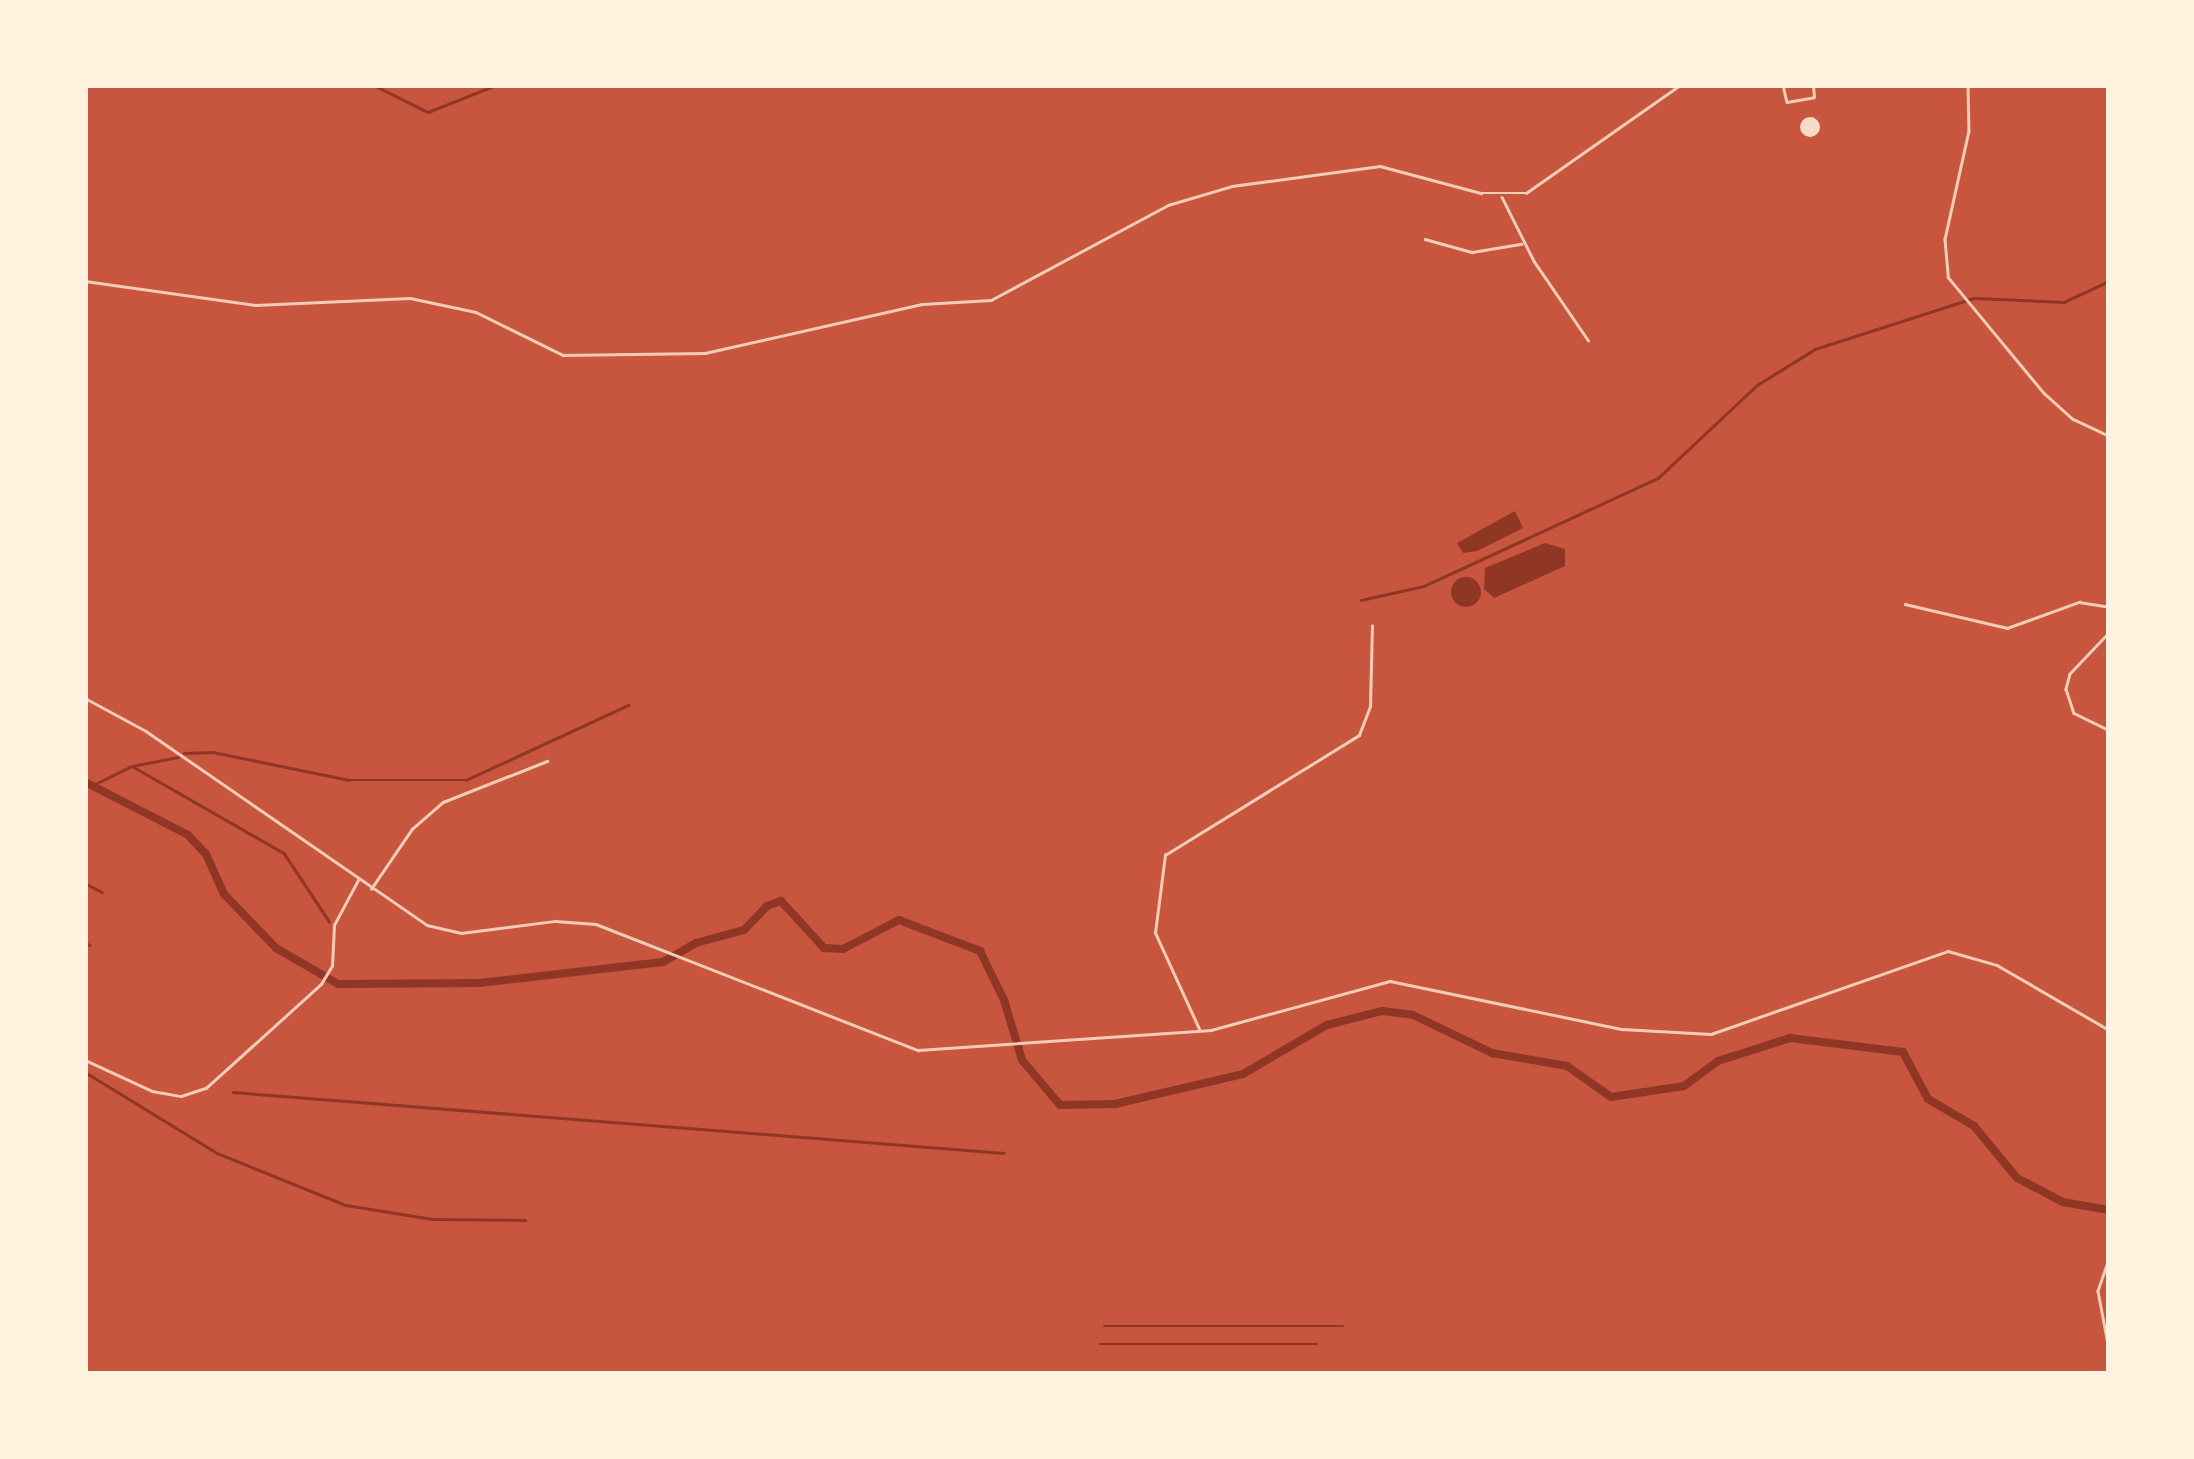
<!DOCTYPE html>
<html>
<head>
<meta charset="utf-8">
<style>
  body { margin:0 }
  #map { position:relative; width:2194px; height:1459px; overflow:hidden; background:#c8553d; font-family:Quicksand,sans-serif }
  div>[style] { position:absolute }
  .water>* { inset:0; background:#8f3625 }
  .round { border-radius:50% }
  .stream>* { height:2.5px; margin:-1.25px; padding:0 1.25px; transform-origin:1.25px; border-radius:1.25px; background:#8f3625 }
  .river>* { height:8px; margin:-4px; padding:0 4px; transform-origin:4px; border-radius:4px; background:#8f3625 }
  .building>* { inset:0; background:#f7dbc8 }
  .minor>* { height:2.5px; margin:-1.25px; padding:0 1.25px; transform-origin:1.25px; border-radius:1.25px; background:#f1ccb7 }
  .tertiary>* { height:2.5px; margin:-1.25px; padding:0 1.25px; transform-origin:1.25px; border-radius:1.25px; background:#f1ccb7 }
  span { translate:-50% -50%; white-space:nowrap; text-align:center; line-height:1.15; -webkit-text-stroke:8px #fff3e0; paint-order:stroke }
  .frame { position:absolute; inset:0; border:88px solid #fff3e0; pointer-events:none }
</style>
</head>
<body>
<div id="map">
  <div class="water">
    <div style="clip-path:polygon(1515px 511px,1523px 528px,1477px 551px,1463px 553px,1457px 543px)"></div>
    <div style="clip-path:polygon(1545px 543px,1565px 549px,1565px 566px,1494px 598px,1484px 589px,1485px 568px)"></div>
    <div class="round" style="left:1451px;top:577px;width:30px;height:30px"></div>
  </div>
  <div class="stream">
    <div style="left:374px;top:85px;width:60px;rotate:26.6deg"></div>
    <div style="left:428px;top:112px;width:73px;rotate:-21.7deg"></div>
    <div style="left:1361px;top:600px;width:65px;rotate:-12.5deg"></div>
    <div style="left:1424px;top:586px;width:258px;rotate:-24.8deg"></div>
    <div style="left:1658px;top:478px;width:136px;rotate:-43.2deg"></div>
    <div style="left:1757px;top:385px;width:68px;rotate:-31.8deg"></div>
    <div style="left:1815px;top:349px;width:167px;rotate:-17.8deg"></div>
    <div style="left:1974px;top:298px;width:90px;rotate:2.5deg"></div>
    <div style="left:2064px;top:302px;width:50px;rotate:-25deg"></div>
    <div style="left:184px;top:753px;width:29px;rotate:-2deg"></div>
    <div style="left:213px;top:752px;width:139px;rotate:11.6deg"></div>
    <div style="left:349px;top:780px;width:117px"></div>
    <div style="left:466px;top:780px;width:179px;rotate:-24.8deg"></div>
    <div style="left:132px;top:766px;width:175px;rotate:29.8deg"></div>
    <div style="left:284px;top:853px;width:82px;rotate:56.5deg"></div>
    <div style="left:93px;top:785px;width:43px;rotate:-26deg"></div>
    <div style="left:132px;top:766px;width:47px;rotate:-11.1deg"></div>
    <div style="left:85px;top:883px;width:19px;rotate:28deg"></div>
    <div style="left:85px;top:943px;width:5px;rotate:22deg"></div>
    <div style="left:85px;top:1072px;width:155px;rotate:31.5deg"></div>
    <div style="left:217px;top:1153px;width:139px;rotate:22deg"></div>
    <div style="left:346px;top:1205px;width:87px;rotate:9.2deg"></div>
    <div style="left:432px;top:1219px;width:93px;rotate:0.6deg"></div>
    <div style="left:233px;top:1092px;width:773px;rotate:4.52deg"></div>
    <div style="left:1104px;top:1326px;width:239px"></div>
    <div style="left:1100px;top:1344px;width:217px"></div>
  </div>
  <div class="river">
    <div style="left:85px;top:782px;width:116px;rotate:27.2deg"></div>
    <div style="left:188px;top:835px;width:26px;rotate:47deg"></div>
    <div style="left:206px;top:854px;width:44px;rotate:65.8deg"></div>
    <div style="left:224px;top:894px;width:75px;rotate:46.1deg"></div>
    <div style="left:276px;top:948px;width:72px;rotate:30.1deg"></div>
    <div style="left:338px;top:984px;width:141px;rotate:-0.4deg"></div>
    <div style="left:479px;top:983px;width:185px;rotate:-6.5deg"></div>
    <div style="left:663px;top:962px;width:38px;rotate:-30deg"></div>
    <div style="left:696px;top:943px;width:50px;rotate:-15.2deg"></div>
    <div style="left:744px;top:930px;width:33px;rotate:-46deg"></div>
    <div style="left:767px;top:906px;width:15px;rotate:-20deg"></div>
    <div style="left:781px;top:901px;width:64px;rotate:47.5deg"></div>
    <div style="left:824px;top:948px;width:19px;rotate:3deg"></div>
    <div style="left:843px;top:949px;width:63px;rotate:-27.4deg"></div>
    <div style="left:899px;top:920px;width:87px;rotate:20.9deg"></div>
    <div style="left:980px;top:951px;width:55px;rotate:63.9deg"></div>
    <div style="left:1004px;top:1000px;width:63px;rotate:73.3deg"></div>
    <div style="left:1022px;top:1060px;width:59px;rotate:49.8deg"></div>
    <div style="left:1060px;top:1105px;width:55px;rotate:-1deg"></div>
    <div style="left:1115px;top:1104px;width:131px;rotate:-13.2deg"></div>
    <div style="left:1243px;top:1074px;width:97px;rotate:-30.3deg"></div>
    <div style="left:1327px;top:1025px;width:57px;rotate:-14.3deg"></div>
    <div style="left:1382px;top:1011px;width:31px;rotate:7deg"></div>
    <div style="left:1413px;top:1015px;width:88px;rotate:25.7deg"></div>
    <div style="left:1492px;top:1053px;width:76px;rotate:9.8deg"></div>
    <div style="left:1567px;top:1066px;width:54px;rotate:35.2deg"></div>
    <div style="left:1611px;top:1097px;width:74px;rotate:-8.6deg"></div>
    <div style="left:1684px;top:1086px;width:42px;rotate:-36.3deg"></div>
    <div style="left:1718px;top:1061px;width:76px;rotate:-17.7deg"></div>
    <div style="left:1790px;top:1038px;width:114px;rotate:7.1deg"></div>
    <div style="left:1903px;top:1052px;width:53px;rotate:62deg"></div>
    <div style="left:1928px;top:1099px;width:53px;rotate:30.4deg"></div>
    <div style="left:1974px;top:1126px;width:67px;rotate:50.4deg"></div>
    <div style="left:2017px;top:1178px;width:52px;rotate:27.6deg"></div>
    <div style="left:2063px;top:1202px;width:47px;rotate:9.9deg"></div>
  </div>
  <div class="building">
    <div class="round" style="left:1800px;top:117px;width:20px;height:20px"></div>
  </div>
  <div class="minor">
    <div style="left:1783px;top:85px;width:17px;rotate:77deg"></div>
    <div style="left:1787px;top:102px;width:27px;rotate:-10deg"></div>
    <div style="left:1814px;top:97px;width:12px;rotate:-95deg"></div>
    <div style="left:1502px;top:197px;width:72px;rotate:63.4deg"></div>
    <div style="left:1534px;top:261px;width:96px;rotate:55.6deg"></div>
    <div style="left:1425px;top:239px;width:49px;rotate:15.5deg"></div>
    <div style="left:1472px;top:252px;width:50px;rotate:-9.3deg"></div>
    <div style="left:85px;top:281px;width:172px;rotate:8deg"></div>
    <div style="left:255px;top:305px;width:155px;rotate:-2.6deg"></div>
    <div style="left:410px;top:298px;width:67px;rotate:12deg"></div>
    <div style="left:476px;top:312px;width:97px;rotate:26.3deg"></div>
    <div style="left:563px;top:355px;width:142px;rotate:-0.8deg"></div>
    <div style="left:705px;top:353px;width:222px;rotate:-12.7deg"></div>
    <div style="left:922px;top:304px;width:69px;rotate:-3.3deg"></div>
    <div style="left:991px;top:300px;width:201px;rotate:-28.2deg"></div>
    <div style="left:1168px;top:205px;width:67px;rotate:-16.5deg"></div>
    <div style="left:1232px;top:186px;width:149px;rotate:-7.7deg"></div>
    <div style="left:1380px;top:166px;width:105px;rotate:15deg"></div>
    <div style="left:1481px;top:193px;width:45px"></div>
    <div style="left:1526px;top:193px;width:188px;rotate:-35deg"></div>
    <div style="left:1905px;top:604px;width:105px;rotate:13.2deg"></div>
    <div style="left:2007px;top:628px;width:77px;rotate:-19.9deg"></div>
    <div style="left:2079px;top:602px;width:30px;rotate:9deg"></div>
    <div style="left:371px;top:889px;width:73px;rotate:-55.7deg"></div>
    <div style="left:412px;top:829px;width:41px;rotate:-41.1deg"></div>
    <div style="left:443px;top:802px;width:112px;rotate:-21.5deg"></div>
    <div style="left:1199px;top:1029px;width:106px;rotate:-114.6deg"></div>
    <div style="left:1155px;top:933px;width:79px;rotate:-82.7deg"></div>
    <div style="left:1165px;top:855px;width:228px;rotate:-31.7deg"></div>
    <div style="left:1359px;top:735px;width:31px;rotate:-69deg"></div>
    <div style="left:1370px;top:706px;width:80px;rotate:-88.6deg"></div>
    <div style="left:85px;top:1060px;width:74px;rotate:24.8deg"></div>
    <div style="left:152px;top:1091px;width:29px;rotate:10deg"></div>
    <div style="left:181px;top:1096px;width:26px;rotate:-18deg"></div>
    <div style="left:206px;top:1088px;width:155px;rotate:-42.1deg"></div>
    <div style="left:321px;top:984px;width:21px;rotate:-59deg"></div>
    <div style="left:332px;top:966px;width:41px;rotate:-87.2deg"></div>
    <div style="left:334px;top:925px;width:51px;rotate:-61.9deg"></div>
  </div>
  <div class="tertiary">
    <div style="left:1968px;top:85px;width:46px;rotate:88.8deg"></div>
    <div style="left:1969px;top:131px;width:111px;rotate:102.5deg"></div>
    <div style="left:1945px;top:239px;width:38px;rotate:85deg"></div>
    <div style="left:1948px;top:277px;width:151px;rotate:50.4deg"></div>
    <div style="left:2044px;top:393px;width:39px;rotate:42deg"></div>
    <div style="left:2073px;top:419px;width:40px;rotate:25deg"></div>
    <div style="left:2109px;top:633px;width:57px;rotate:133.6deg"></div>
    <div style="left:2070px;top:674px;width:16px;rotate:105deg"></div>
    <div style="left:2066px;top:689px;width:25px;rotate:72deg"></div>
    <div style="left:2074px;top:713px;width:39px;rotate:26deg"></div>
    <div style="left:85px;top:698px;width:69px;rotate:28.4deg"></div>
    <div style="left:146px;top:731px;width:341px;rotate:34.6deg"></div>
    <div style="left:427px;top:925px;width:35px;rotate:13deg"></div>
    <div style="left:461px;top:933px;width:95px;rotate:-7.3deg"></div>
    <div style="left:555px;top:921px;width:41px;rotate:4.2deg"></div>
    <div style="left:596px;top:924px;width:346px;rotate:21.4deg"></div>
    <div style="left:918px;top:1050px;width:294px;rotate:-3.9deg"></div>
    <div style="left:1211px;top:1030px;width:186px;rotate:-15.3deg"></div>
    <div style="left:1390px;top:981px;width:237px;rotate:11.7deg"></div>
    <div style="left:1622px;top:1029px;width:89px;rotate:3.2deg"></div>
    <div style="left:1711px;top:1034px;width:251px;rotate:-19.3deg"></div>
    <div style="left:1948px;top:951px;width:51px;rotate:15.9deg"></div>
    <div style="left:1997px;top:965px;width:129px;rotate:30.1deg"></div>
    <div style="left:2109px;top:1259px;width:34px;rotate:109deg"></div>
    <div style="left:2098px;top:1291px;width:59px;rotate:79.3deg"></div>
  </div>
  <div class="frame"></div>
</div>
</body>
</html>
